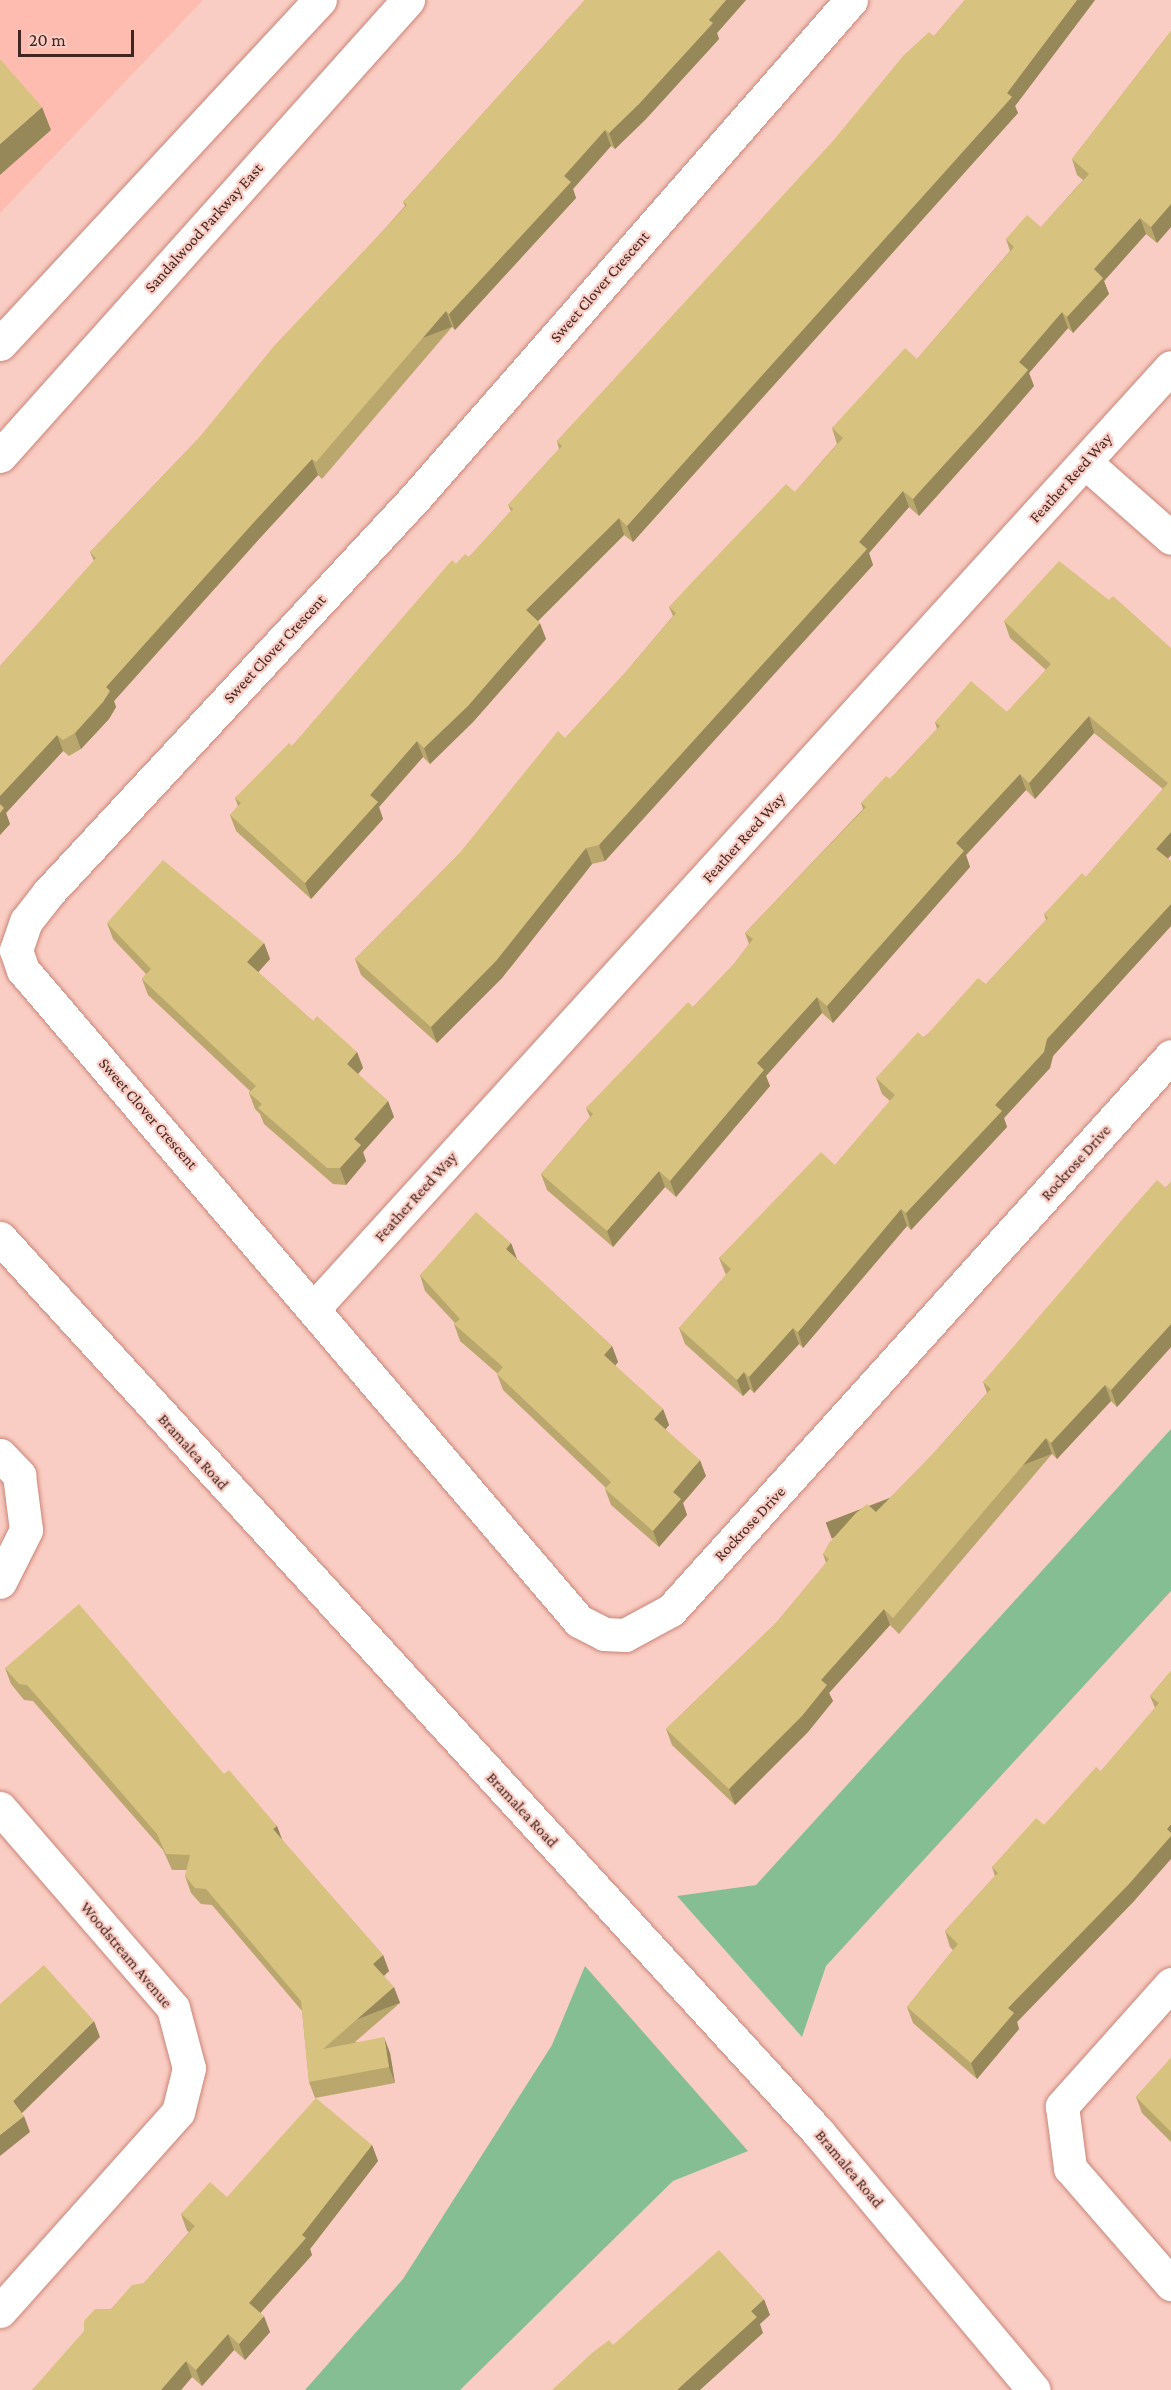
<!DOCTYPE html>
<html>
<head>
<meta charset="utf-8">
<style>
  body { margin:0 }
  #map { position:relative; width:1171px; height:2390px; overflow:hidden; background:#facdc4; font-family:"Crimson Pro",serif }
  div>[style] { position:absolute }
  .built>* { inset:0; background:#fdbcaf }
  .green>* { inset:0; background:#86be93 }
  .roads { filter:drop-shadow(0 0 2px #ca8577) drop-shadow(0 0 2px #ca8577) }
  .street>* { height:33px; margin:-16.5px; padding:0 16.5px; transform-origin:16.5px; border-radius:16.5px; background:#fff }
  .secondary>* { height:33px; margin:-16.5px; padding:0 16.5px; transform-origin:16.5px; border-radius:16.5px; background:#fff }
  .wall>* { inset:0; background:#baa76e }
  .shaded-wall>* { inset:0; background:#97885a; transform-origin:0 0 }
  .building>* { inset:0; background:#d8c280 }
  span { translate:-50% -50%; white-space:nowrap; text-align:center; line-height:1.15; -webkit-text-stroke:4.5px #facdc4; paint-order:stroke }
  .street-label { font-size:16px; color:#412520 }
  .scale { position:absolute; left:18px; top:30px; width:116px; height:27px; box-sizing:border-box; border:3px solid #412520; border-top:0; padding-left:8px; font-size:18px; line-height:21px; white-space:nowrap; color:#412520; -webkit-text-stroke:4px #facdc4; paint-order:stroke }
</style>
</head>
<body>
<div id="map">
  <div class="built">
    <div style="clip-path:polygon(0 0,203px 0,0 213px)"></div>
  </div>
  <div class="green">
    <div style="clip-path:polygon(1171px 1429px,1171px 1591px,826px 1966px,802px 2037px,677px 1896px,756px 1885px)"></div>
    <div style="clip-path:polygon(585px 1966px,748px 2151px,673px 2181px,460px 2390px,305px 2390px,403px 2279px,552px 2045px)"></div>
  </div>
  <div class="roads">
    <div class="street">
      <div style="left:851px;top:0;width:662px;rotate:131.2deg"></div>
      <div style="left:415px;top:498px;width:538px;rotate:132.89deg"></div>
      <div style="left:49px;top:892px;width:37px;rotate:128deg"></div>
      <div style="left:26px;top:921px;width:31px;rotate:109deg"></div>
      <div style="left:16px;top:950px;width:21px;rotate:71deg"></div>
      <div style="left:23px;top:970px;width:856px;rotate:49.5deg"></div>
      <div style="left:579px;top:1621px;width:28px;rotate:27deg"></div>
      <div style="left:604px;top:1634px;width:21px;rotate:3deg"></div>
      <div style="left:625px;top:1635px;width:52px;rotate:-28.5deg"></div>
      <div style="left:671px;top:1610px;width:746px;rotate:-47.93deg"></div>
      <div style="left:1086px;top:463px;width:113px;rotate:41.4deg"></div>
      <div style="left:315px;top:1307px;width:1271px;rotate:-47.68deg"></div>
      <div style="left:0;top:1455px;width:28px;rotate:46deg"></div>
      <div style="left:19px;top:1475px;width:55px;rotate:82.7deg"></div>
      <div style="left:26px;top:1530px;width:58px;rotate:116.6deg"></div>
      <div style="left:0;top:1808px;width:264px;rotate:49.1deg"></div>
      <div style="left:173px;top:2008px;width:62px;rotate:75.1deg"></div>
      <div style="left:189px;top:2068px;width:45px;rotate:104deg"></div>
      <div style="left:178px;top:2112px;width:267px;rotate:131.8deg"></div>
      <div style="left:1171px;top:1984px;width:164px;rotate:131.8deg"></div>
      <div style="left:1062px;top:2106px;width:63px;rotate:82.6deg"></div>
      <div style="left:1070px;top:2168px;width:154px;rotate:49deg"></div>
    </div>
    <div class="secondary">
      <div style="left:0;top:344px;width:470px;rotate:-47.1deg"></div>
      <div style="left:0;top:456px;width:612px;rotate:-48.18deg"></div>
      <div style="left:0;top:1238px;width:1212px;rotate:47.54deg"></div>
      <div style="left:818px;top:2132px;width:336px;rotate:50.1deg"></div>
    </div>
  </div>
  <div class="wall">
    <div style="clip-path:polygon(585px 0,746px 0,717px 33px,719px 39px,645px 120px,615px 149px,611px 146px,573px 189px,576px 198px,455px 330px,452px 327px,322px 479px,318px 475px,260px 538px,114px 701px,116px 707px,109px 719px,81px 749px,69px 756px,63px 751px,6px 813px,10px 824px,0 835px,0 666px,94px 561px,90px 552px,198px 439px,405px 206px,403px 202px)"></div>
    <div style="clip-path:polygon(965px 0,1095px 0,1015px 106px,1018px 113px,633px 542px,624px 535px,538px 621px,546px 639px,473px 722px,430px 764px,423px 757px,379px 807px,383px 819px,311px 899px,236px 831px,230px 815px,238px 806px,235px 798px,292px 746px,456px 564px,469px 557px,511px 511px,508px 505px,559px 449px,557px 441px,934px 36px)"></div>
    <div style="clip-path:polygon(1171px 31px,1171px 227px,1157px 243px,1146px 234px,1104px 281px,1109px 294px,1073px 333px,1068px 328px,1029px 373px,1034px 386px,988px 439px,919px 516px,909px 507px,869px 553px,873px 565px,605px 861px,592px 864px,502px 978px,437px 1043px,361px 975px,355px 959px,458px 855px,625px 673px,673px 616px,669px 607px,795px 492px,837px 444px,832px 428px,917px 359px,1010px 251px,1006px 239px,1041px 227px,1083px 180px,1077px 175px,1072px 159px)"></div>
    <div style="clip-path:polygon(1004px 621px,1171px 648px,1171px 855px,1168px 859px,1171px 861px,1171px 926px,1053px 1056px,1050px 1068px,1004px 1118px,1007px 1127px,911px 1230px,907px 1226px,803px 1348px,799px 1344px,754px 1393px,750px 1389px,743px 1396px,685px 1344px,679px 1328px,726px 1275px,719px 1258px,835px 1165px,890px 1101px,882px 1094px,876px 1078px,986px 984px,1046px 920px,1044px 914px,1086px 877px,1163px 789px,1094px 733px,1035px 799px,1026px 790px,966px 855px,970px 867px,833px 1023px,822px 1013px,766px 1076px,770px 1086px,676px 1197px,665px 1187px,613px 1247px,547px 1190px,541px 1174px,590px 1117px,586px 1108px,693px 1007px,734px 964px,749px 944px,745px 933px,863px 809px,861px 803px,890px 779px,937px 729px,935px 722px,1007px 712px,1046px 670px,1010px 638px)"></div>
    <div style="clip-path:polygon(107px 923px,264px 943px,270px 959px,258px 972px,313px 1021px,357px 1052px,363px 1068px,358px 1074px,388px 1101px,394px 1117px,363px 1152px,366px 1161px,346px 1185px,333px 1184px,264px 1124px,260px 1114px,255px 1109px,249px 1093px,250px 1091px,148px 995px,142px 979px,146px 974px,113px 939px)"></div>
    <div style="clip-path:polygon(1171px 1182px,1171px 1347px,1117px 1407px,1111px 1401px,1057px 1459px,1052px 1454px,899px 1634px,890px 1625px,829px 1693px,833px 1701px,808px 1732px,735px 1805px,672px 1745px,666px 1729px,776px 1623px,826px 1563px,823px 1554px,876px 1512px,932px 1455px,987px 1393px,983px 1382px)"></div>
    <div style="clip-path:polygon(511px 1243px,517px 1259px,612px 1346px,618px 1362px,615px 1366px,663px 1409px,669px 1425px,665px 1429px,706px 1476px,683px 1503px,687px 1515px,659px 1547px,611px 1505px,605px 1489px,606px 1488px,503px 1390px,497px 1374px,498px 1374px,460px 1341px,454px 1324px,455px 1323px,425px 1291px,420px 1275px)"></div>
    <div style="clip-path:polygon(5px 1668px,224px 1774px,277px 1826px,282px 1840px,383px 1955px,389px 1971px,384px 1976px,400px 2003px,355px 2042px,390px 2053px,395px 2083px,315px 2098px,309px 2082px,302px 2011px,212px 1905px,201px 1904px,191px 1893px,185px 1876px,187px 1870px,172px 1870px,163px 1850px,113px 1793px,33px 1701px,24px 1700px,11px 1684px)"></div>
    <div style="clip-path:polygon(1171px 1671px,1135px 1900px,1017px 2022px,1019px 2029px,977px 2079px,913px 2023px,907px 2007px,953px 1950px,950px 1947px,945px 1931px,995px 1876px,992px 1867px,1044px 1825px,1101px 1771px,1155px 1708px,1150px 1696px)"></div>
    <div style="clip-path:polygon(1171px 2058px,1171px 2142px,1142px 2113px,1136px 2097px)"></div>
    <div style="clip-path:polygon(372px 2145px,378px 2161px,310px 2249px,312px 2255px,260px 2313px,270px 2332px,245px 2360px,234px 2350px,202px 2386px,192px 2377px,181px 2390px,32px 2390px,111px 2309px,144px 2283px,189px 2232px,187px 2231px,181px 2214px)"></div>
  </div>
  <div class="shaded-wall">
    <div style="clip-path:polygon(726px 0,746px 0,717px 33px,719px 39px,645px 120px,615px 149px,609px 133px)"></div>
    <div style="clip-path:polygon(1077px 0,1095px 0,1015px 106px,1018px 113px,633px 542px,627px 526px,1007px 93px)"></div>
    <div style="clip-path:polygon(42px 107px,51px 130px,0 175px,0 144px)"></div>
    <div style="clip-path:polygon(605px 130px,611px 146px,573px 189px,576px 198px,455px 330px,449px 314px,564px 176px)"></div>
    <div style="clip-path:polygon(1171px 204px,1171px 227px,1157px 243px,1151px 227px)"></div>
    <div style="clip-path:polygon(1140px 218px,1146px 234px,1104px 281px,1109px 294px,1073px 333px,1067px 317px,1094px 269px)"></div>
    <div style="left:446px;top:311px;width:17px;height:199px;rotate:69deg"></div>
    <div style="clip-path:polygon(1062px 312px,1068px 328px,1029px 373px,1034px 386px,988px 439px,919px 516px,913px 499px,1019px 362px)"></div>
    <div style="clip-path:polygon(312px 459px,318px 475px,260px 538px,114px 701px,116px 707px,109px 719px,81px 749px,75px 733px,106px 687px,254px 522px)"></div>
    <div style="clip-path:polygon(903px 491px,909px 507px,869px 553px,873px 565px,605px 861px,599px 845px,859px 542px)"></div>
    <div style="clip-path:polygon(619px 518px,624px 535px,532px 627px,526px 610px)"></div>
    <div style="clip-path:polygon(540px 623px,546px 639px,473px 722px,430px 764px,424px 748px)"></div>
    <div style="clip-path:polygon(1089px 716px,1094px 733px,1035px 799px,1029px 783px)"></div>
    <div style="clip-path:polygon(57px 735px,63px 751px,6px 813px,10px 824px,0 835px,0 796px)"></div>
    <div style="clip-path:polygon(417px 741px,423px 757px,379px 807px,383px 819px,311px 899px,305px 883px,370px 795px)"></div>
    <div style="clip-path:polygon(1020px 774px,1026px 790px,966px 855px,970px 867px,833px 1023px,827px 1006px,956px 843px)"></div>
    <div style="clip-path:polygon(1171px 832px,1171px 855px,1162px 865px,1156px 849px)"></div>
    <div style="clip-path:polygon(586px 848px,592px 864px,502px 978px,437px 1043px,431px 1027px)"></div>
    <div style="clip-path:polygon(1171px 904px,1171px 926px,1053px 1056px,1050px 1068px,1004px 1118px,1007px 1127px,911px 1230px,906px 1213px,995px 1105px,1047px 1039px)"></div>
    <div style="clip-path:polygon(264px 943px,270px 959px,253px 978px,247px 962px)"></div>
    <div style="clip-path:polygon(817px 997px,822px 1013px,766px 1076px,770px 1086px,676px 1197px,670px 1181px,757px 1063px)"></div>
    <div style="clip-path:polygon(357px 1052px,363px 1068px,353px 1080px,347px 1064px)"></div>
    <div style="clip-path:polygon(388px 1101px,394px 1117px,363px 1152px,366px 1161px,346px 1185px,340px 1168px,354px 1139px)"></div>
    <div style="clip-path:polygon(659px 1171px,665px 1187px,613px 1247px,607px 1231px)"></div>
    <div style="clip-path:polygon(901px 1209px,907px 1226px,803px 1348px,798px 1332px)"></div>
    <div style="clip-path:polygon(511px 1243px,517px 1259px,506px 1249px)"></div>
    <div style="clip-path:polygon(1171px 1324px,1171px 1347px,1117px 1407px,1111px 1390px)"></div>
    <div style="clip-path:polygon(793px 1328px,799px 1344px,754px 1393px,749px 1377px)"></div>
    <div style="clip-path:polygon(612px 1346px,618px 1362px,610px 1372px,604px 1355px)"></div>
    <div style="clip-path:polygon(744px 1372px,750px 1389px,743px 1396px,737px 1380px)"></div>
    <div style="clip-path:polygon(1105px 1385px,1111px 1401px,1057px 1459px,1051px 1443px)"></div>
    <div style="clip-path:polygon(663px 1409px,669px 1425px,660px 1436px,654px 1419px)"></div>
    <div style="left:1046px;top:1438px;width:17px;height:236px;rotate:69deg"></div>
    <div style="clip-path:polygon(700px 1460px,706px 1476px,683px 1503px,687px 1515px,659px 1547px,653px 1531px,673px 1492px)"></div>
    <div style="clip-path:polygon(884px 1609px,890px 1625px,829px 1693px,833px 1701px,808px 1732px,735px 1805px,729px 1789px,821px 1680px)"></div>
    <div style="clip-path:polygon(1171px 1824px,1171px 1859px,1135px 1900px,1017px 2022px,1019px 2029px,977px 2079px,971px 2063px,1008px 2008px)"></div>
    <div style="clip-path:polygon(277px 1826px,283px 1842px,273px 1829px)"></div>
    <div style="clip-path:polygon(383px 1955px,389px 1971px,379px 1980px,373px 1964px)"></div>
    <div style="left:394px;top:1987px;width:17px;height:94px;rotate:69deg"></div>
    <div style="clip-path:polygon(94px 2021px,100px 2037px,18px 2117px,13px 2101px)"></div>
    <div style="clip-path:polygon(384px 2037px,390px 2053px,395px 2083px,389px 2067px)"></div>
    <div style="clip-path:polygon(24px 2116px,30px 2132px,0 2156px,0 2135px)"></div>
    <div style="clip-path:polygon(372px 2145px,378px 2161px,310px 2249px,312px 2255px,255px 2319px,249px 2303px)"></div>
    <div style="clip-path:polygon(764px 2299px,770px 2315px,760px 2324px,763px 2333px,700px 2390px,677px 2390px,751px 2311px)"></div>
    <div style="clip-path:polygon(264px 2316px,270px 2332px,245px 2360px,239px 2344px)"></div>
    <div style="clip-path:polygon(228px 2334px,234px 2350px,202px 2386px,196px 2370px)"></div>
    <div style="clip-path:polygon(186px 2361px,192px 2377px,181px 2390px,161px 2390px)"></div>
  </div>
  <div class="building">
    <div style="clip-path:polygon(585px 0,726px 0,709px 20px,713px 23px,639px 104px,609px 133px,605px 130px,564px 176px,571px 182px,449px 314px,446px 311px,316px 462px,312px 459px,254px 522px,106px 687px,110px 691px,103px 702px,75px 733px,63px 740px,57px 735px,0 796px,0 666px,96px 558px,90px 552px,198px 439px,274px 346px,407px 205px,403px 202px)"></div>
    <div style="clip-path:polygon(965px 0,1077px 0,1007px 93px,1012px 97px,627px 526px,619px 518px,526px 610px,540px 623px,468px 706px,424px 748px,417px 741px,370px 795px,378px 802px,305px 883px,230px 815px,241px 803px,235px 798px,289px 743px,292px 746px,452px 560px,456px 564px,465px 554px,469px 557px,513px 509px,508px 505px,562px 446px,557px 441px,832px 142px,904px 55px,929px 32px,934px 36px)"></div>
    <div style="clip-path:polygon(1171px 31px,1171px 204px,1151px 227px,1140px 218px,1094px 269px,1103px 278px,1067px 317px,1062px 312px,1019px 362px,1028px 370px,982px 423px,913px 499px,903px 491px,859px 542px,867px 549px,599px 845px,586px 848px,496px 961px,431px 1027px,355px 959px,458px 855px,558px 731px,565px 738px,625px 673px,676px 613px,669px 607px,695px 579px,786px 484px,795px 492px,843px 438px,832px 428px,905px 348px,917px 359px,1014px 247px,1006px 239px,1027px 215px,1041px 227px,1089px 174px,1072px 159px)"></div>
    <div style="clip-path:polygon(0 59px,42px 107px,0 144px)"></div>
    <div style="clip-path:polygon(1059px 561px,1109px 600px,1113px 596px,1171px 648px,1171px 832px,1156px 849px,1171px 861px,1171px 904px,1047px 1039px,1044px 1052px,995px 1105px,1002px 1111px,906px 1213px,901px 1209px,798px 1332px,793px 1328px,749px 1377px,744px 1372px,737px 1380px,679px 1328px,731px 1269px,719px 1258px,821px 1152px,835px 1165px,895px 1095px,876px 1078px,918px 1032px,924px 1038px,978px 978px,986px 984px,1048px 918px,1044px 914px,1082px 873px,1086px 877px,1168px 783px,1089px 716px,1029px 783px,1020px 774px,956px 843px,964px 851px,827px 1006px,817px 997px,757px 1063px,764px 1070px,670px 1181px,659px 1171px,607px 1231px,541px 1174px,593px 1114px,586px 1108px,688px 1002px,693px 1007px,734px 964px,753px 939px,745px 933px,866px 807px,861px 803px,886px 776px,890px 779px,940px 726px,935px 722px,971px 681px,1007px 712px,1051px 664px,1004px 621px)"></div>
    <div style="clip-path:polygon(0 804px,4px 808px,0 813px)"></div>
    <div style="clip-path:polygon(163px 860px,264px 943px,247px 962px,313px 1021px,317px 1016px,357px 1052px,347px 1064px,388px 1101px,354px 1139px,361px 1145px,340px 1168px,327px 1168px,258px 1108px,262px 1104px,249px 1093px,256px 1086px,142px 979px,151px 969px,107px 923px)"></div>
    <div style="clip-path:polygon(1157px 1180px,1166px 1188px,1171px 1182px,1171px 1324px,1111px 1390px,1105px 1385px,1051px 1443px,1046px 1438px,893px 1618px,884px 1609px,821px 1680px,827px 1685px,802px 1716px,729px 1789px,666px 1729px,776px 1623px,829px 1559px,823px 1554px,829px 1543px,856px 1513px,867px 1504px,876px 1512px,932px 1455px,991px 1389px,983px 1382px,1127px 1214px)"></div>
    <div style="clip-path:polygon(476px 1212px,511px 1243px,506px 1249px,612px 1346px,604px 1355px,663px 1409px,654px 1419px,700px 1460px,673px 1492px,681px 1499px,653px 1531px,605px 1489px,611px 1482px,497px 1374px,503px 1367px,454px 1324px,460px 1319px,420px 1275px)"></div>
    <div style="clip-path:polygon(79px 1604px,224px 1774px,229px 1770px,277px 1826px,273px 1829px,383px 1955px,373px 1964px,394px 1987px,323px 2049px,384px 2037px,389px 2067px,309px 2082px,301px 2001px,206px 1889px,195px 1888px,185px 1876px,190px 1855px,166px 1854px,157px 1834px,107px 1776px,27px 1685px,19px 1684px,5px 1668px)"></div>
    <div style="clip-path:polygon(1171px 1671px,1171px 1824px,1167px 1829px,1171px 1833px,1171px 1836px,1129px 1884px,1008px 2008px,1014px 2013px,971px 2063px,907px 2007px,958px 1944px,945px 1931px,998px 1873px,992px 1867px,1036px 1818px,1044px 1825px,1096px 1767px,1101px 1771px,1159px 1703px,1150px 1696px)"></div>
    <div style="clip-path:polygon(44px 1965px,94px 2021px,13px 2101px,24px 2116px,0 2135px,0 2004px)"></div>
    <div style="clip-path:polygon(1171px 2058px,1171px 2132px,1136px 2097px)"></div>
    <div style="clip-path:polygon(316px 2098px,372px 2145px,302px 2235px,306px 2238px,249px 2303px,264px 2316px,239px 2344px,228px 2334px,196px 2370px,186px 2361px,161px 2390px,32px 2390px,84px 2331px,84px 2321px,95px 2309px,111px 2309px,132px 2285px,144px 2283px,195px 2226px,181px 2214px,210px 2182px,227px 2197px)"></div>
    <div style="clip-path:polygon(719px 2250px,764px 2299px,751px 2311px,757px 2317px,677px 2390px,552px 2390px,592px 2353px,609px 2340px,613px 2345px)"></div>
  </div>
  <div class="street-label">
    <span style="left:204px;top:228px;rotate:-48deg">Sandalwood Parkway East</span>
    <span style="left:600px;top:287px;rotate:-49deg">Sweet Clover Crescent</span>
    <span style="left:1071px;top:478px;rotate:-48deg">Feather Reed Way</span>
    <span style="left:275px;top:649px;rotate:-47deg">Sweet Clover Crescent</span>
    <span style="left:744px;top:838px;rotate:-48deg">Feather Reed Way</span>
    <span style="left:148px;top:1114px;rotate:49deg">Sweet Clover Crescent</span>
    <span style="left:1076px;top:1163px;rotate:-48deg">Rockrose Drive</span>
    <span style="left:416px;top:1197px;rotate:-48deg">Feather Reed Way</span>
    <span style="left:193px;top:1452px;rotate:48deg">Bramalea Road</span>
    <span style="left:750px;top:1524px;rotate:-47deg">Rockrose Drive</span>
    <span style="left:522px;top:1810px;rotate:47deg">Bramalea Road</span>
    <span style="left:126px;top:1955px;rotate:50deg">Woodstream Avenue</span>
    <span style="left:849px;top:2169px;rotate:50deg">Bramalea Road</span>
  </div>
  <div class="scale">20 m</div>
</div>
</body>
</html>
